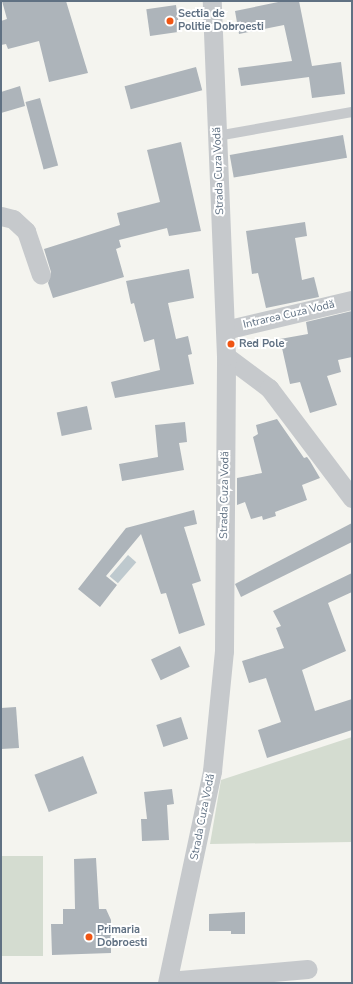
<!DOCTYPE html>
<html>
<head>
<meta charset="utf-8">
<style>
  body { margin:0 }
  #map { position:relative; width:353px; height:984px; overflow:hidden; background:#f4f4ef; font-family:"Nunito Sans",sans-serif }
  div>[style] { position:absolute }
  .green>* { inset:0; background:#d4dcd0; transform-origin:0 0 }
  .water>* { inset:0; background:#bec9ce; transform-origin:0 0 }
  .building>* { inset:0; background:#adb4ba; transform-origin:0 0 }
  .service>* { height:10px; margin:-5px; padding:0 5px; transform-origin:5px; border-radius:5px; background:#c6c9cc }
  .minor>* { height:19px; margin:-9.5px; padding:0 9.5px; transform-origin:9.5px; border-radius:9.5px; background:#c6c9cc }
  .dots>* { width:11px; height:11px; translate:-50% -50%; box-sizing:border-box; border:2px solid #fff; border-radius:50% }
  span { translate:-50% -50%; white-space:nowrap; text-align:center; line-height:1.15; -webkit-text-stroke:4px #fff; paint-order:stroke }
  .poi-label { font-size:11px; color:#607183; font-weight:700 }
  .left { translate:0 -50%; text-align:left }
  .street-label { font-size:11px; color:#607183 }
  .frame { position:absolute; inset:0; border:2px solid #607183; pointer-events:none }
</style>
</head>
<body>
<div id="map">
  <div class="green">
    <div style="clip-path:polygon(352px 737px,352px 842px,210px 844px,221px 780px)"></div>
    <div style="left:1px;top:856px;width:42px;height:100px"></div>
  </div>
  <div class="water">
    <div style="left:128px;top:555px;width:11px;height:28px;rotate:41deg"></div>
  </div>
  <div class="building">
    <div style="clip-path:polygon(2px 1px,66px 1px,88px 73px,49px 82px,39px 41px,8px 49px,6px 44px,1px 45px,1px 21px,7px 19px)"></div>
    <div style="clip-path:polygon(283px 1px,299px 1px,312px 66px,341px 62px,345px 94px,312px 98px,309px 77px,241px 86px,238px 68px,292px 61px,284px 25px,239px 34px,235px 11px)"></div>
    <div style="left:176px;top:5px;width:27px;height:30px;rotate:82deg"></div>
    <div style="left:196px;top:67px;width:24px;height:74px;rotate:75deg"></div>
    <div style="clip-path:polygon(20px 86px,25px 106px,1px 113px,1px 92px)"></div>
    <div style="left:40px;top:98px;width:70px;height:15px;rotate:75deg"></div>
    <div style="left:343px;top:135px;width:23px;height:115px;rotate:80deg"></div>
    <div style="clip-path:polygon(181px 142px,201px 231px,169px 236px,167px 228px,119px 240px,121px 247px,116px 249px,124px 277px,53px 298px,48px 283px,51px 272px,44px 249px,120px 225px,117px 213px,160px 202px,147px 150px)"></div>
    <div style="clip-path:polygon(305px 222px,307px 236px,295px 238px,302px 280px,314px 277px,319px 297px,266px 308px,258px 273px,252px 274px,246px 231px)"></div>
    <div style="clip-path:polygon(189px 269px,194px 298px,168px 303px,176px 339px,188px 336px,192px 354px,188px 355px,194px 384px,115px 398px,111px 382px,160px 370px,154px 339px,144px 342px,134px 303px,131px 304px,126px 281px)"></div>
    <div style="clip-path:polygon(352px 311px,352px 357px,338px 360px,341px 372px,327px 376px,337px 405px,310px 413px,300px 382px,290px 384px,280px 339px,308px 334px,306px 322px)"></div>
    <div style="left:87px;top:406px;width:24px;height:31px;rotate:78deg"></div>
    <div style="clip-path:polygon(277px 419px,304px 458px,307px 457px,310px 461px,320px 478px,302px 485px,307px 500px,275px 512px,276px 516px,263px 520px,262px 516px,251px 519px,245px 502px,237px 505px,237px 478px,262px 473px,253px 437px,258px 434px,256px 425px)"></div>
    <div style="clip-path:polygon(185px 422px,187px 442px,179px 443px,184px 470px,122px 481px,119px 464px,158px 457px,155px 425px)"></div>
    <div style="clip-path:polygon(194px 510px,197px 524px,184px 527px,201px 581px,192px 584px,205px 625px,179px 634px,166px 593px,161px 594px,141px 534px,106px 576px,117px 585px,100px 607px,78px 589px,126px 528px)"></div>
    <div style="clip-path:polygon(352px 523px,352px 542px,241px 597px,235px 584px)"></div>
    <div style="clip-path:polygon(352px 573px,352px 592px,328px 603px,346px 651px,302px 670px,315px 711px,352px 699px,352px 730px,267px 758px,258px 730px,281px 722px,266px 678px,249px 683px,242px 661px,284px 648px,276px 628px,281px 626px,273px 611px)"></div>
    <div style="left:180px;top:646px;width:23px;height:32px;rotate:65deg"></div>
    <div style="clip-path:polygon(16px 707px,19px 748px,1px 749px,1px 708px)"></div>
    <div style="left:181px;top:717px;width:23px;height:26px;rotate:72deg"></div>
    <div style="left:83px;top:756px;width:40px;height:52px;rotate:69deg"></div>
    <div style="clip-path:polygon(172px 789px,174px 804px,167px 805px,169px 840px,142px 841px,141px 819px,147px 819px,144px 792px)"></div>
    <div style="clip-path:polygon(96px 858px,99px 909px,106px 909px,111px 920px,111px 953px,52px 955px,51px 924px,63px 924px,63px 909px,75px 909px,74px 859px)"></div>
    <div style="clip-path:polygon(245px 912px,245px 934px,231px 934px,231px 931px,209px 931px,209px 914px)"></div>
  </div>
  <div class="service">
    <div style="left:217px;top:136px;width:137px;rotate:-10.1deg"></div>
  </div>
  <div class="minor">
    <div style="left:1px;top:216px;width:12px;rotate:14deg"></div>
    <div style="left:13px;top:219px;width:18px;rotate:43deg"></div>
    <div style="left:26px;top:231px;width:46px;rotate:71.2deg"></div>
    <div style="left:225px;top:330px;width:130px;rotate:-13.3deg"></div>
    <div style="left:226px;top:356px;width:54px;rotate:36.7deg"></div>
    <div style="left:269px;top:388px;width:138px;rotate:53deg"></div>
    <div style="left:168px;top:981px;width:140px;rotate:-4.9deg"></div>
    <div style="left:167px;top:983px;width:217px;rotate:-78deg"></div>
    <div style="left:212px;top:771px;width:121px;rotate:-84.3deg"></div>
    <div style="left:224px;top:651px;width:295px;rotate:-89.6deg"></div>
    <div style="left:226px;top:356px;width:355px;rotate:-92.3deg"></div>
  </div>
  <div class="dots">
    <div style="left:170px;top:21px;background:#f05513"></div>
    <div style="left:231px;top:344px;background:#f05513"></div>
    <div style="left:89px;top:937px;background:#f05513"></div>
  </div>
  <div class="poi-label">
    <span class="left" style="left:178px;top:21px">Sectia de<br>Politie Dobroesti</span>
    <span class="left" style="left:239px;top:344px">Red Pole</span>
    <span class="left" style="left:97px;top:937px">Primaria<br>Dobroesti</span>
  </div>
  <div class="street-label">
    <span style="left:219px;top:171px;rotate:-92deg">Strada Cuza Vodă</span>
    <span style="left:289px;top:315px;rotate:-13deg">Intrarea Cuza Vodă</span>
    <span style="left:225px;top:495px;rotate:-89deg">Strada Cuza Vodă</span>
    <span style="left:203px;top:817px;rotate:-79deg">Strada Cuza Vodă</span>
  </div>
  <div class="frame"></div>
</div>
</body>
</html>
